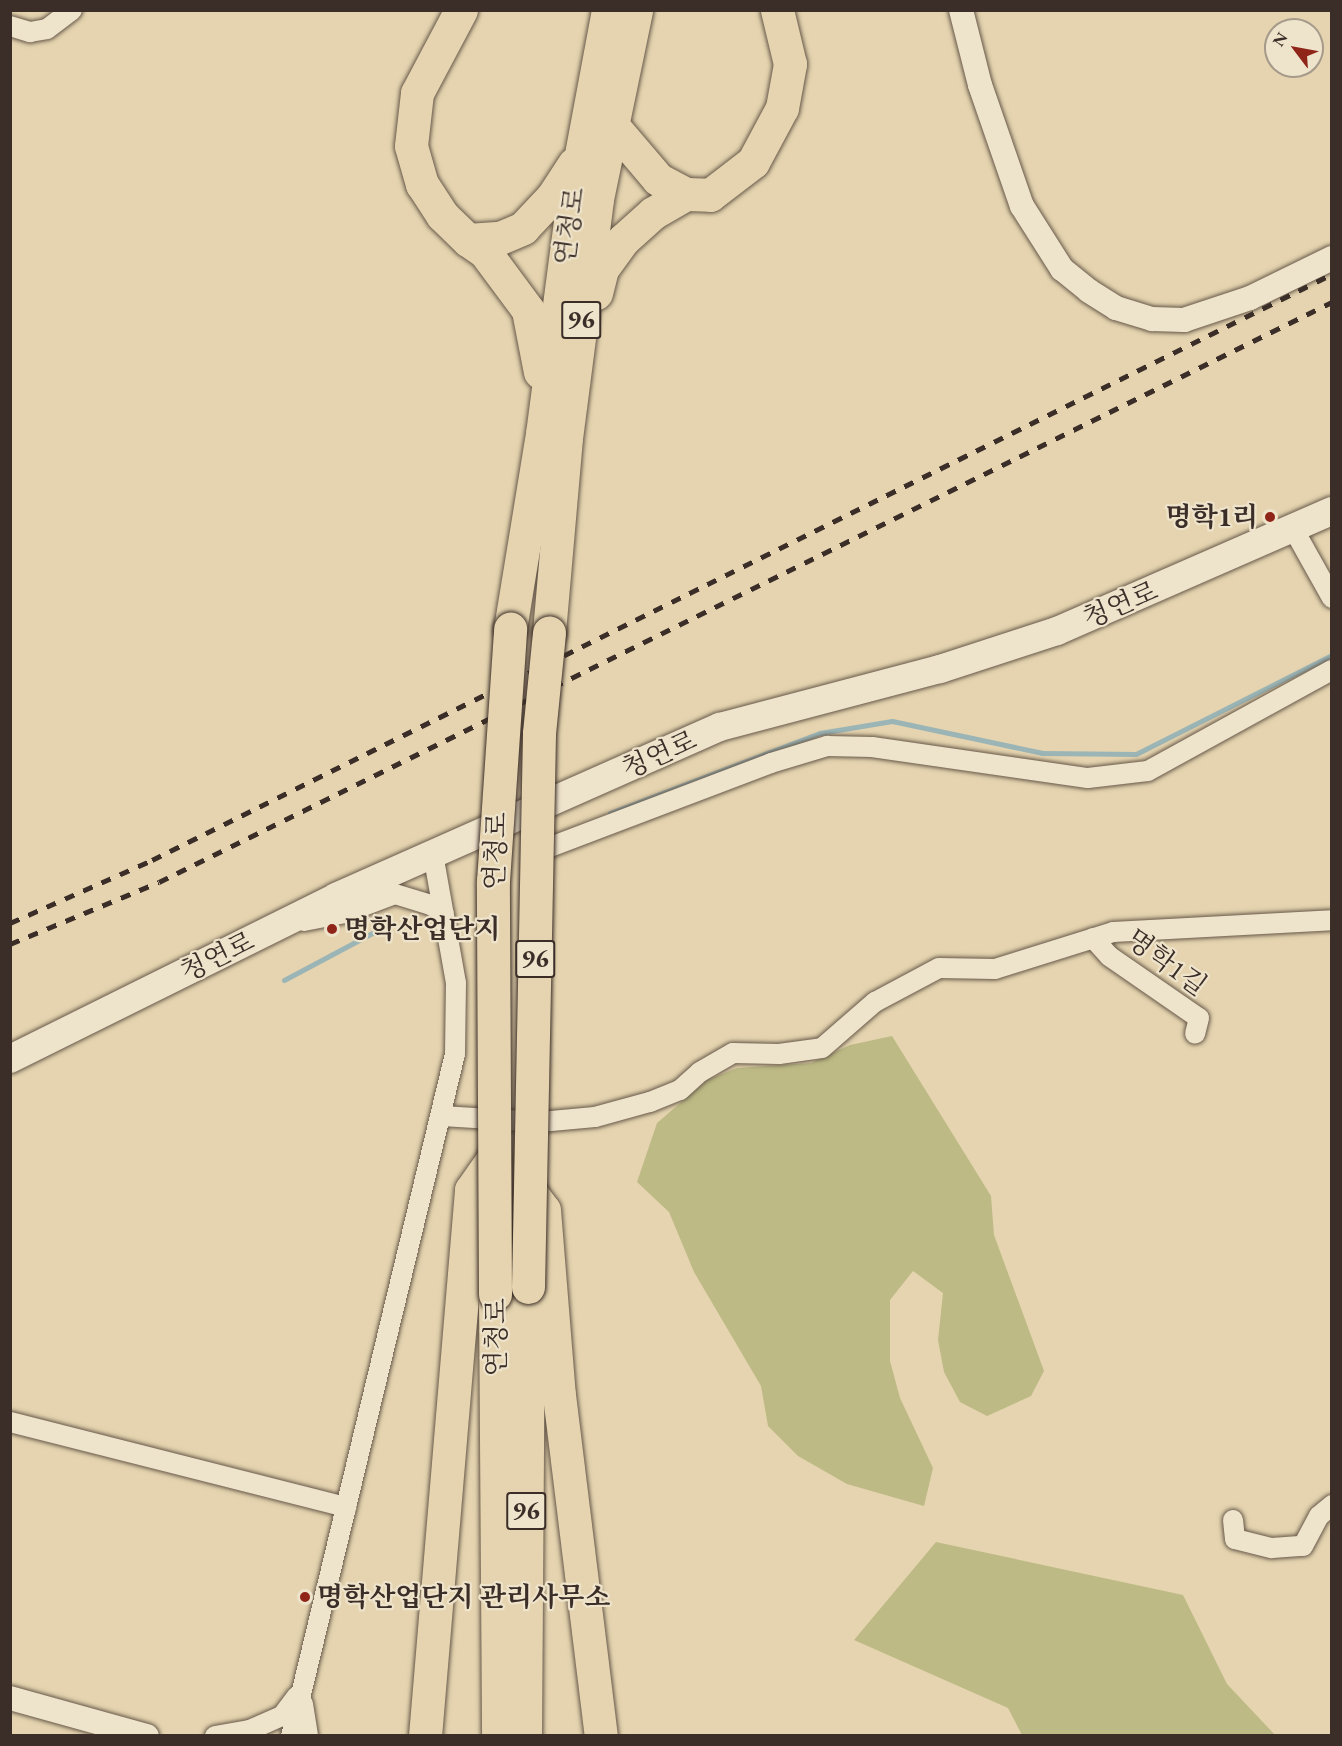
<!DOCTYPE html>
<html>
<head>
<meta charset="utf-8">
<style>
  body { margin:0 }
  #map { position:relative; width:1342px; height:1746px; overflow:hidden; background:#e5d4af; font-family:"EB Garamond","Noto Serif KR",serif }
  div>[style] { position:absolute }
  .green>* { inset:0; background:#bdba85 }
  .stream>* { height:5px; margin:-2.5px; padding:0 2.5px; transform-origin:2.5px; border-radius:2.5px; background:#9bb5b6 }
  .roads { filter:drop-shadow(0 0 2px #66584a) drop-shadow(0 0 2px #66584a) }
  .minor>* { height:20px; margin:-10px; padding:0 10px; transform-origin:10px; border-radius:10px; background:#eee3cb }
  .tertiary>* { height:24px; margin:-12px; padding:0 12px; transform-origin:12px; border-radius:12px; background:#eee3cb }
  .secondary>* { height:28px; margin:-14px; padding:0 14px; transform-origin:14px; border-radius:14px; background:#eee3cb }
  .trunk>* { height:33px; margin:-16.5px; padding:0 16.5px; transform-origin:16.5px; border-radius:16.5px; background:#e5d4af }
  .rail>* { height:4.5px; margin-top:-2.25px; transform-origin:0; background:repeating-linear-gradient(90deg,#3b2e28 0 10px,transparent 0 20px) }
  .bridges { filter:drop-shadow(0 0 2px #3b2e28) drop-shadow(0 0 2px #3b2e28) }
  .trunk-bridge>* { height:33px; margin:-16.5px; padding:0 16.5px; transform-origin:16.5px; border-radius:16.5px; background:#e5d4af }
  .dots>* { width:16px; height:16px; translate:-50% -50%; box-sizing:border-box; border:3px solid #eee3cb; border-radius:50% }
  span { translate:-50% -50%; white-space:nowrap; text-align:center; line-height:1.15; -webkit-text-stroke:4.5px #eee3cb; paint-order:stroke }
  .shield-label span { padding:2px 4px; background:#eee3cb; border:2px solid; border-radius:4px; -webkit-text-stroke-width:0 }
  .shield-label { font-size:26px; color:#3b2e28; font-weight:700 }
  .street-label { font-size:27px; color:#3b2e28 }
  .poi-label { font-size:27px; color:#3b2e28; font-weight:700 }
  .right { translate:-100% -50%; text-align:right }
  .left { translate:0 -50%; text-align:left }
  .frame { position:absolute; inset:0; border:12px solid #3b2e28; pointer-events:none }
  .north { position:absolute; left:1264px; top:18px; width:60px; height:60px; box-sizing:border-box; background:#eee3cb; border:2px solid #a69b8a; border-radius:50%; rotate:302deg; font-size:16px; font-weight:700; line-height:24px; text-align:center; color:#3b2e28 }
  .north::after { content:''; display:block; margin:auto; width:21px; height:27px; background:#8f2418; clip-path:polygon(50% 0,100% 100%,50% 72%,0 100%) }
</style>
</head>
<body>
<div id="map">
  <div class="green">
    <div style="clip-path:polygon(892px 1036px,991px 1196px,994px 1235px,1044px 1371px,1031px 1396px,987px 1416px,960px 1402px,944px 1372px,938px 1340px,943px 1293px,913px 1271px,890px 1300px,890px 1361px,900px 1398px,933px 1468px,924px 1506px,847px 1484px,798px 1456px,768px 1426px,761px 1386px,694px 1272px,669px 1212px,637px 1182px,657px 1123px,707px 1080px,737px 1068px,811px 1063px,850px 1045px)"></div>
    <div style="clip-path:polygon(936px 1542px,1183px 1595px,1227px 1684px,1275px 1735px,1022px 1735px,1008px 1708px,854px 1640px)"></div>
  </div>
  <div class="stream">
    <div style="left:610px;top:813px;width:225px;rotate:-20.9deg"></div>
    <div style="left:820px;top:733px;width:73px;rotate:-9.5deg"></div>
    <div style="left:892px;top:721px;width:153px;rotate:12deg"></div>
    <div style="left:1042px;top:753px;width:94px;rotate:0.6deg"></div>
    <div style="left:1136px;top:754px;width:220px;rotate:-26.8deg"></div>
    <div style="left:284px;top:980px;width:109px;rotate:-28deg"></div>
  </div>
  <div class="roads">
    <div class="minor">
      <div style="left:10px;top:26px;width:21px;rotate:17deg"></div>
      <div style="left:30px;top:32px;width:17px;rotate:-10deg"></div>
      <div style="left:47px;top:29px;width:31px;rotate:-37deg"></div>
      <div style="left:1294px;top:530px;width:78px;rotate:60.8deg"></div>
      <div style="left:537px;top:852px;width:250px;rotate:-20.8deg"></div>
      <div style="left:771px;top:763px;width:59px;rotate:-16.9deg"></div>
      <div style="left:827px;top:746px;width:45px;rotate:1.3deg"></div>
      <div style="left:872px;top:747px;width:218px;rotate:8.2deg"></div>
      <div style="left:1088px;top:778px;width:60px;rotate:-6.7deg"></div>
      <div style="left:1148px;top:771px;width:210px;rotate:-28.8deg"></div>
      <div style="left:304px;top:921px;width:42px;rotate:-11deg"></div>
      <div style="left:345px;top:913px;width:53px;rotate:-20.8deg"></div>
      <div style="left:395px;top:894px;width:38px;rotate:17deg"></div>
      <div style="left:431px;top:905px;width:15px;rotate:32deg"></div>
      <div style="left:1093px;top:938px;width:24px;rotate:48deg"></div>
      <div style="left:1109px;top:956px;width:109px;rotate:34.6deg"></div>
      <div style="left:1199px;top:1018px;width:16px;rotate:104deg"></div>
      <div style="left:442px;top:1116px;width:98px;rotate:3.5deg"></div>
      <div style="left:540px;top:1122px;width:55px;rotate:-5.2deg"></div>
      <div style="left:595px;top:1117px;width:57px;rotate:-15.3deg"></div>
      <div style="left:650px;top:1102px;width:32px;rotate:-22deg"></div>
      <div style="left:680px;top:1090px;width:27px;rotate:-42deg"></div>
      <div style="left:700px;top:1072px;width:38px;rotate:-30deg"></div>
      <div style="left:733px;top:1053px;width:46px;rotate:1.2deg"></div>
      <div style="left:779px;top:1054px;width:43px;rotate:-7.9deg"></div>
      <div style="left:822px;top:1048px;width:70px;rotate:-41deg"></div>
      <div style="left:875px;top:1002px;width:72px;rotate:-28deg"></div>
      <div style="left:939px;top:968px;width:56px;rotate:1deg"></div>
      <div style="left:995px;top:969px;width:124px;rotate:-17.4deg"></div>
      <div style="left:1113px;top:932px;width:219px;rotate:-3.1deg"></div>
      <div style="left:10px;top:1422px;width:347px;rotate:14.2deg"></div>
      <div style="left:1233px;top:1520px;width:19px;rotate:84deg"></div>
      <div style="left:1235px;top:1539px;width:38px;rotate:14deg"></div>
      <div style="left:1272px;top:1548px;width:31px;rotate:-4deg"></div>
      <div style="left:1303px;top:1546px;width:34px;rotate:-62deg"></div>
      <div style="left:1319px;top:1516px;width:17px;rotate:-40deg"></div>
      <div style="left:303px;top:1704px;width:32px;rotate:81deg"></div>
      <div style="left:215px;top:1736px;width:36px;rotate:-10deg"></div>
      <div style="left:250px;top:1730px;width:35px;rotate:-24deg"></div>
      <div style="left:282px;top:1716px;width:25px;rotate:-53deg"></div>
      <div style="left:291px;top:1736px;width:701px;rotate:-76.48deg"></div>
      <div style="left:455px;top:1054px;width:71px;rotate:-89.2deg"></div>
      <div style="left:456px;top:983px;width:131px;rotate:-100.1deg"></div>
    </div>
    <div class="tertiary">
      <div style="left:961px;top:10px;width:77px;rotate:75.8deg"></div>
      <div style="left:980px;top:85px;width:128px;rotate:70.9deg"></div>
      <div style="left:1022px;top:206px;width:75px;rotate:57.6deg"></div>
      <div style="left:1062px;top:269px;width:35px;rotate:39deg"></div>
      <div style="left:1089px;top:291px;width:32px;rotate:32deg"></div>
      <div style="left:1116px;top:308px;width:38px;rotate:17deg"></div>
      <div style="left:1152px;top:319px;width:32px;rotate:2deg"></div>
      <div style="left:1184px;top:320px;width:70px;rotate:-18.4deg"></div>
      <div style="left:1250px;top:298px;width:91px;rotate:-26deg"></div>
      <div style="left:10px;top:1698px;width:142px;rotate:15.5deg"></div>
    </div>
    <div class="secondary">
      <div style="left:10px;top:1059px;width:364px;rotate:-26.4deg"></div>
      <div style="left:336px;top:897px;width:420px;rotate:-23.9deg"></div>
      <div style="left:720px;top:727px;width:228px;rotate:-14.8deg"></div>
      <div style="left:940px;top:669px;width:123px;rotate:-18deg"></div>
      <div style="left:1057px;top:631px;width:300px;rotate:-23.6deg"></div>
    </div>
    <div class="trunk">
      <div style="left:461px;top:10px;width:94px;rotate:117.9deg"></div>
      <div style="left:417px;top:93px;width:53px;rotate:96.5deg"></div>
      <div style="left:411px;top:146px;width:40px;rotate:74deg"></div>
      <div style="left:422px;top:184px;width:37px;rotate:57deg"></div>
      <div style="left:442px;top:215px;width:36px;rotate:44deg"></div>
      <div style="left:686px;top:194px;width:24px;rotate:2deg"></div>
      <div style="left:710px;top:195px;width:54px;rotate:-37.5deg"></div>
      <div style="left:753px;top:162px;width:61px;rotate:-61.8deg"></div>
      <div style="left:782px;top:108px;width:45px;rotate:-79.7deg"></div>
      <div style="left:790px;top:64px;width:56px;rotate:-103.5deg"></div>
      <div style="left:596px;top:293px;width:25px;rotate:-76deg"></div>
      <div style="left:602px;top:269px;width:36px;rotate:-54deg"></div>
      <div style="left:623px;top:240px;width:40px;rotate:-42deg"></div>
      <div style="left:653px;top:213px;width:38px;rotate:-30deg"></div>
      <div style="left:686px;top:194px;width:32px;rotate:-152deg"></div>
      <div style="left:658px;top:179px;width:71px;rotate:-130.4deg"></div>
      <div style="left:540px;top:372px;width:63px;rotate:-101deg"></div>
      <div style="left:528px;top:310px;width:72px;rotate:-126.6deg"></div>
      <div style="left:485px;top:252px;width:21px;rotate:-145deg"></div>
      <div style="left:468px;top:240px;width:32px;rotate:-4deg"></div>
      <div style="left:500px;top:238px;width:25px;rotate:-23deg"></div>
      <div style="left:523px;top:228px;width:44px;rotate:-46.8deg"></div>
      <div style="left:553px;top:196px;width:38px;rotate:-57deg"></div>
      <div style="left:510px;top:629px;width:198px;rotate:-80.7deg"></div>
      <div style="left:542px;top:434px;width:239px;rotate:-82.5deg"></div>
      <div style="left:573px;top:197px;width:190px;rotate:-79.4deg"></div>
      <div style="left:549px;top:632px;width:195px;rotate:-85deg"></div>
      <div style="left:566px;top:438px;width:241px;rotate:-82.6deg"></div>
      <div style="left:597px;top:199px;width:193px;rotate:-78.3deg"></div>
      <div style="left:531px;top:1193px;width:21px;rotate:53deg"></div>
      <div style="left:544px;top:1210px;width:186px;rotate:85.4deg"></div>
      <div style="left:559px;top:1395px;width:344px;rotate:83deg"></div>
      <div style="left:495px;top:1294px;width:442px;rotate:89.6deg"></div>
      <div style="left:425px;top:1736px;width:548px;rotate:-85.18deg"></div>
      <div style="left:471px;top:1190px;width:38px;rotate:-55deg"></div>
      <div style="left:525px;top:1736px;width:449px;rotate:-89.6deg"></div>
    </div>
  </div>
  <div class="rail">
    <div style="left:10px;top:923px;width:155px;rotate:-23.9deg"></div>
    <div style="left:152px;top:860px;width:1317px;rotate:-26.41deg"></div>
    <div style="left:10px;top:944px;width:161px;rotate:-22.6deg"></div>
    <div style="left:159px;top:882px;width:1309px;rotate:-26.31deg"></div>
  </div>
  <div class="bridges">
    <div class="trunk-bridge">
      <div style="left:528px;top:1287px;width:554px;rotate:-88.86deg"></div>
      <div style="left:539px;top:733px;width:101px;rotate:-84.3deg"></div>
      <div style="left:495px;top:1294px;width:413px;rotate:-90.3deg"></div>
      <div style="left:493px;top:881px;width:253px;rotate:-86.1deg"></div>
    </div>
  </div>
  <div class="dots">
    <div style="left:1270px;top:517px;background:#8f2418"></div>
    <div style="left:332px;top:929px;background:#8f2418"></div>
    <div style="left:305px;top:1597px;background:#8f2418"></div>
  </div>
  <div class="shield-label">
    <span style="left:581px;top:320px">96</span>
    <span style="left:535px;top:959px">96</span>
    <span style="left:526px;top:1511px">96</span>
  </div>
  <div class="street-label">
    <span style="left:569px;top:226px;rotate:-82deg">연청로</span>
    <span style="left:1120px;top:604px;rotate:-23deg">청연로</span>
    <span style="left:659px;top:754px;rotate:-24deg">청연로</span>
    <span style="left:495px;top:851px;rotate:-88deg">연청로</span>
    <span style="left:217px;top:956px;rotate:-26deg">청연로</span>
    <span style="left:1167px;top:962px;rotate:36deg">명학1길</span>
    <span style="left:496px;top:1337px;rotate:-90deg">연청로</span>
  </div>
  <div class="poi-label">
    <span class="right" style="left:1258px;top:517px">명학1리</span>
    <span class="left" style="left:344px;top:929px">명학산업단지</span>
    <span class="left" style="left:317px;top:1597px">명학산업단지 관리사무소</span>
  </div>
  <div class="frame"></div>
  <div class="north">N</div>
</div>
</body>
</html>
